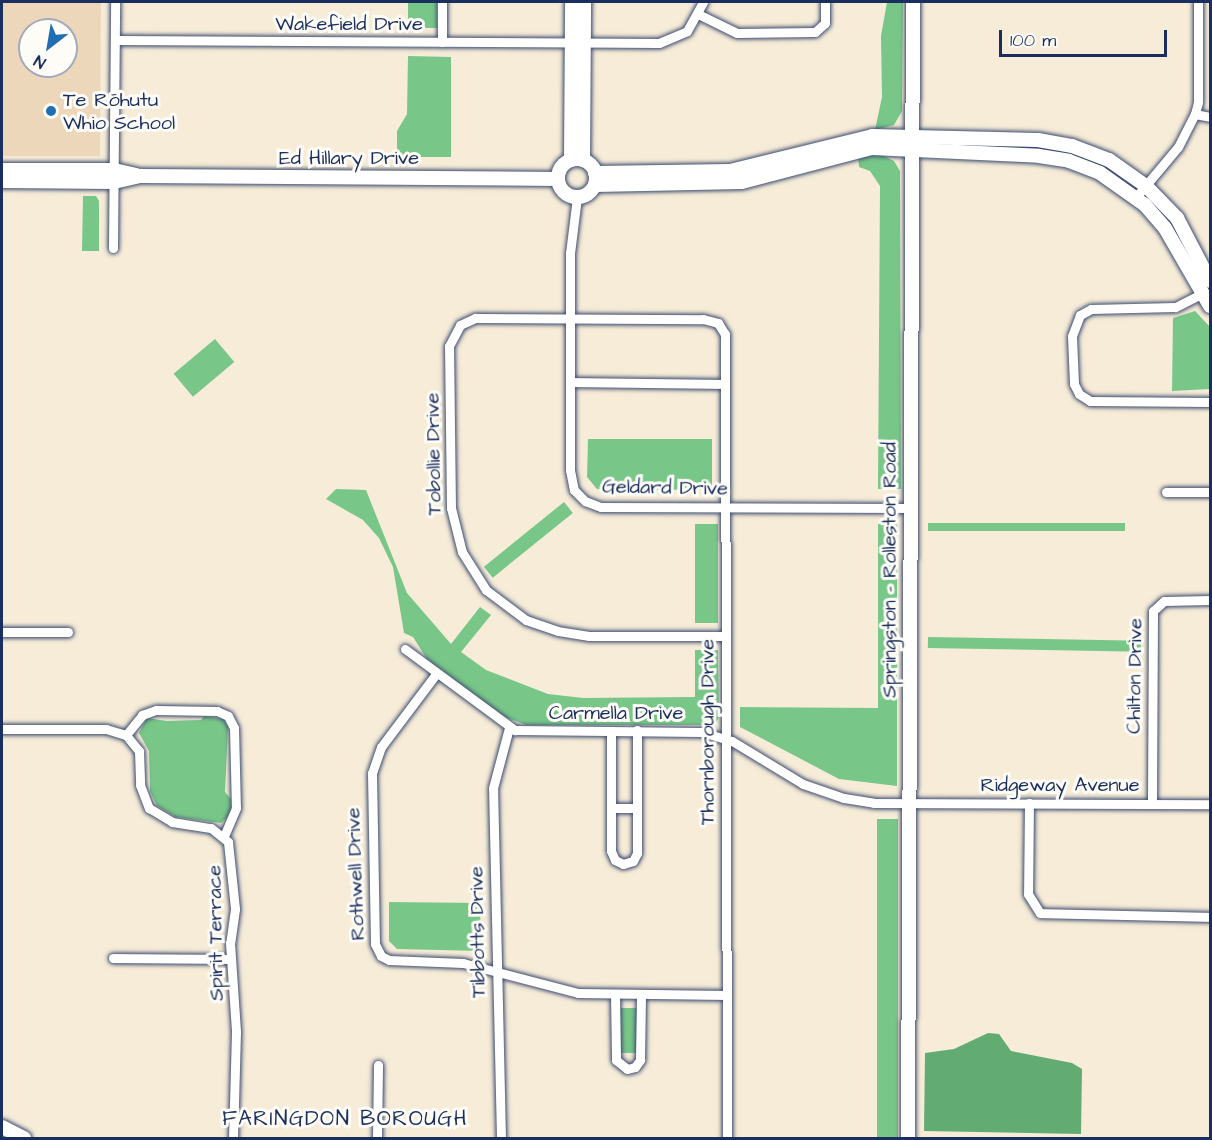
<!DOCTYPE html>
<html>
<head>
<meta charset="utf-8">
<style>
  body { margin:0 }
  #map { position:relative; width:1212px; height:1140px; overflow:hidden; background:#f6ecd8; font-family:"Architects Daughter",sans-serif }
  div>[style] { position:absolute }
  .built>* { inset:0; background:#edd7bb }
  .green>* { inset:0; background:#78c788; transform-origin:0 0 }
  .forest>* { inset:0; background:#62ac74 }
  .roads { filter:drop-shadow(0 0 2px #3c4b70) drop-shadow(0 0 2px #3c4b70) }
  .street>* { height:9px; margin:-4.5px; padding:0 4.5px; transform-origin:4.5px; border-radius:4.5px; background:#fff }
  .secondary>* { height:14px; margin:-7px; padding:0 7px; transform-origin:7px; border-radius:7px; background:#fff }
  .secondary>.ring { margin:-7px; padding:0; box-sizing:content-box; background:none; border:14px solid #fff; border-radius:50% }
  .dots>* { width:16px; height:16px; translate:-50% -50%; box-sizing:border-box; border:3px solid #fdfcf7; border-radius:50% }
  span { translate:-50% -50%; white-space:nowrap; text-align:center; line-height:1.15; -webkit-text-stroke:6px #fdfcf7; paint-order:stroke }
  .street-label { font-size:20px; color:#1b2f5e }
  .poi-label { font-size:20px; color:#1b2f5e }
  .left { translate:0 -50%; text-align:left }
  .neighbourhood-label { font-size:21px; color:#1b2f5e; letter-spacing:1.5px }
  .frame { position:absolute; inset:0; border:3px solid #1b2f5e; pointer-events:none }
  .north { position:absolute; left:18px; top:18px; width:60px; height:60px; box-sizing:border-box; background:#fdfcf7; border:2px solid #a3aaba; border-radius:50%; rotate:211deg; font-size:16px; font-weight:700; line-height:24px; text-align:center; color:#1b2f5e }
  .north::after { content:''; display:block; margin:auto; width:21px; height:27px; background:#1f6fb2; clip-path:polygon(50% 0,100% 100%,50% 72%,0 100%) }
  .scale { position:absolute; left:999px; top:30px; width:168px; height:27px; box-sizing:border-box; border:3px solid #1b2f5e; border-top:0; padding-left:8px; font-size:18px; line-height:21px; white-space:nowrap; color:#1b2f5e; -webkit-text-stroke:4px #fdfcf7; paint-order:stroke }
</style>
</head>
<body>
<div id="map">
  <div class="built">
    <div style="clip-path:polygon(evenodd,2px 2px,101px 2px,100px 156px,2px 156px,2px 2px,30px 30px,66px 30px,66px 66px,30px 66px,30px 30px)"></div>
  </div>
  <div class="green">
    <div style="left:408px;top:2px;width:29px;height:26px"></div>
    <div style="clip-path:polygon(887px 2px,903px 2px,902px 111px,894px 125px,875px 130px,882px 97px,881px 36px)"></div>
    <div style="clip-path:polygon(408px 56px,451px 57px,451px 157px,397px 157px,397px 131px,407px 114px)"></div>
    <div style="clip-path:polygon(882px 155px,894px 161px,900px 171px,901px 489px,878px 489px,880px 186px,870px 171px,859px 167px,858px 157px)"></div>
    <div style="clip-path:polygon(83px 196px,96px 196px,99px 201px,99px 251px,82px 251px)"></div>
    <div style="clip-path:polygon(1195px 311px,1210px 327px,1210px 389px,1172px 391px,1173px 318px)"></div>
    <div style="left:215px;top:339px;width:30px;height:54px;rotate:50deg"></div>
    <div style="clip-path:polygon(588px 439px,712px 439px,712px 490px,597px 489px,587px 477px)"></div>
    <div style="clip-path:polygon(336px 489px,366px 490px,407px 593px,451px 644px,480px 607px,491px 615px,461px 652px,486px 670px,548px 694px,583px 698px,695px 697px,695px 650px,718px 650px,719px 717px,715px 725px,526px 725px,505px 717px,427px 659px,413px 637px,404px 633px,393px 567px,379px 538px,363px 520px,326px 499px)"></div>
    <div style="left:564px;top:502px;width:14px;height:103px;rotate:51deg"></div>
    <div style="left:928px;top:523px;width:197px;height:8px"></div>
    <div style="left:695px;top:524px;width:23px;height:99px"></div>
    <div style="clip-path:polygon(878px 524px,897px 524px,897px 786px,839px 779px,740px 727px,740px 707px,878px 708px)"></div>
    <div style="left:928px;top:637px;width:213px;height:11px;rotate:1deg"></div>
    <div style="clip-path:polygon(204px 716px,223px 719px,228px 726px,225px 792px,231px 799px,231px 814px,221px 823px,176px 817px,157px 806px,150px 791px,149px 751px,139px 733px,147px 718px,167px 721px,201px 720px)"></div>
    <div style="left:877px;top:819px;width:21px;height:319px"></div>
    <div style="clip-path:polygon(389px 902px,480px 903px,481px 951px,397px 949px,389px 941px)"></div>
    <div style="left:620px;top:1008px;width:17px;height:45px"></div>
  </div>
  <div class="forest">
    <div style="clip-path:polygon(988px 1033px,999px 1034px,1011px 1051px,1072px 1063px,1082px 1069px,1081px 1134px,924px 1131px,925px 1053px,954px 1049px)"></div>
  </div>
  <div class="roads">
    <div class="street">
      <div style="left:698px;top:14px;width:43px;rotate:26deg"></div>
      <div style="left:737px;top:33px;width:78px;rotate:-0.7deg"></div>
      <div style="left:815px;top:32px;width:13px;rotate:-42deg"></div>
      <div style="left:825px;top:23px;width:21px;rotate:-90deg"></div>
      <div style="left:115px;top:40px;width:544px;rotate:0.32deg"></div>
      <div style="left:659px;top:43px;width:30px;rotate:-23deg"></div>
      <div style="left:687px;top:31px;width:33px;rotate:-61deg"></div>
      <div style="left:442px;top:42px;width:40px;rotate:-90deg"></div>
      <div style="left:1195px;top:114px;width:15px;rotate:11deg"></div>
      <div style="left:577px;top:197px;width:56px;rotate:97.1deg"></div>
      <div style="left:570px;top:253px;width:217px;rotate:90deg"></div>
      <div style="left:570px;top:470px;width:20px;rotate:79deg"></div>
      <div style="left:574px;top:490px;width:16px;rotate:45deg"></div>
      <div style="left:585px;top:501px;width:17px;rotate:21deg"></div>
      <div style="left:601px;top:507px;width:309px;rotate:0.2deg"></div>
      <div style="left:1136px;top:197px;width:65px;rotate:-50deg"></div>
      <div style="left:1178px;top:147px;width:37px;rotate:-63deg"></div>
      <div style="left:1195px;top:114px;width:12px;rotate:-76deg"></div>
      <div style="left:1198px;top:102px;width:100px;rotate:-90deg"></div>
      <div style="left:113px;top:248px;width:246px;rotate:-89.5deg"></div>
      <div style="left:1201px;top:294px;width:29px;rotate:153deg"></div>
      <div style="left:1175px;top:307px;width:84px;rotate:178.6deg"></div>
      <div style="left:1091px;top:309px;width:13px;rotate:151deg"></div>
      <div style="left:1080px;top:315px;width:22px;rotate:111deg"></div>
      <div style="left:1072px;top:336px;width:48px;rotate:87.6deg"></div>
      <div style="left:1074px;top:384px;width:11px;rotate:63deg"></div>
      <div style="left:1079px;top:394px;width:13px;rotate:32deg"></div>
      <div style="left:1090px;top:401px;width:120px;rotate:0.5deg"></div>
      <div style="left:571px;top:382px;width:153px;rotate:0.7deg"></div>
      <div style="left:1166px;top:492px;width:44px"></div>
      <div style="left:2px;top:632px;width:66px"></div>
      <div style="left:726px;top:636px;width:137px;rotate:180deg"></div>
      <div style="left:589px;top:636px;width:31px;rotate:-171deg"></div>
      <div style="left:558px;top:631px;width:34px;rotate:-161deg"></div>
      <div style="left:526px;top:620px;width:50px;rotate:-143.1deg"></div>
      <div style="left:486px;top:590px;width:45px;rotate:-122.3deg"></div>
      <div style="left:462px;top:552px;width:45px;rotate:-104deg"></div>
      <div style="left:451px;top:508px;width:162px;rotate:-90.7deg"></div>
      <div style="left:449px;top:346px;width:24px;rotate:-62deg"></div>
      <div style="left:460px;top:325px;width:17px;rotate:-25deg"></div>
      <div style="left:475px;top:318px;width:228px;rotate:0.3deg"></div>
      <div style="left:703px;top:319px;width:16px;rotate:15deg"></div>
      <div style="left:718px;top:323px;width:13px;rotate:58deg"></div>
      <div style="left:725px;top:334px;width:804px;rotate:89.86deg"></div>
      <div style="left:405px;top:649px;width:137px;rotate:36.4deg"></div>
      <div style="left:515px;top:730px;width:187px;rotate:0.6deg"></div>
      <div style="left:702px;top:732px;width:31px;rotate:17deg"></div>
      <div style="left:732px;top:741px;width:83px;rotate:31.2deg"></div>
      <div style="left:803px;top:784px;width:43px;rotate:18.9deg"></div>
      <div style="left:844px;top:798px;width:30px;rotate:9deg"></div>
      <div style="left:874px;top:803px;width:336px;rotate:0.2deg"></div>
      <div style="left:436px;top:674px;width:91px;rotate:127deg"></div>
      <div style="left:381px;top:747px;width:28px;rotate:109deg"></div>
      <div style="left:372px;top:773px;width:171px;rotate:89deg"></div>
      <div style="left:375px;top:944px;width:13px;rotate:63deg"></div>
      <div style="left:381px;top:956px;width:9px;rotate:27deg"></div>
      <div style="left:389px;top:960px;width:74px;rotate:2.3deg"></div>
      <div style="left:463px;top:963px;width:119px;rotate:14.6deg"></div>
      <div style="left:578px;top:993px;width:149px;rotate:0.8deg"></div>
      <div style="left:2px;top:729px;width:104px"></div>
      <div style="left:106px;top:729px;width:21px;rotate:17deg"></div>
      <div style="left:126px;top:735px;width:21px;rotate:51deg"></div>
      <div style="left:139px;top:751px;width:34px;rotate:88deg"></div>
      <div style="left:140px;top:785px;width:25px;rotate:69deg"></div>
      <div style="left:149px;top:808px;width:27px;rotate:31deg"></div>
      <div style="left:172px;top:822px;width:39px;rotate:9deg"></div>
      <div style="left:211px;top:828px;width:22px;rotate:39deg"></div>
      <div style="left:228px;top:842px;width:67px;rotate:84deg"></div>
      <div style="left:235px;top:909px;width:34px;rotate:98deg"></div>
      <div style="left:230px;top:943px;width:89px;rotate:86.1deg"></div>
      <div style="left:236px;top:1032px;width:106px;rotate:91.6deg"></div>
      <div style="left:611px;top:731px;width:120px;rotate:90deg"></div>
      <div style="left:611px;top:851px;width:10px;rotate:66deg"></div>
      <div style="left:615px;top:860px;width:9px;rotate:27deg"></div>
      <div style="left:623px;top:864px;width:10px;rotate:-17deg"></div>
      <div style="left:633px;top:861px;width:9px;rotate:-63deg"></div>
      <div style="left:637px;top:853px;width:123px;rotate:-90deg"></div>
      <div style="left:126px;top:735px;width:26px;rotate:-51deg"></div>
      <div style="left:142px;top:715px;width:15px;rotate:-20deg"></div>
      <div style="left:156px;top:710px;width:61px;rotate:0.9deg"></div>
      <div style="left:217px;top:711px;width:12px;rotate:24deg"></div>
      <div style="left:228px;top:716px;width:13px;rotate:63deg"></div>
      <div style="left:234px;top:728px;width:80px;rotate:88.6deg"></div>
      <div style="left:236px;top:808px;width:30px;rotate:113deg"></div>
      <div style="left:1029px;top:803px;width:91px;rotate:90.6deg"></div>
      <div style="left:1028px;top:894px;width:22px;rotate:58deg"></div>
      <div style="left:1040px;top:913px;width:170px;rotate:1.3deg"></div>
      <div style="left:1152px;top:803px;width:192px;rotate:-89.7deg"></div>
      <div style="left:1153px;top:611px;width:15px;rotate:-42deg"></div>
      <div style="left:1164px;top:601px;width:46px;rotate:-1.2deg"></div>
      <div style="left:611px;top:808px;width:26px"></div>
      <div style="left:113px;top:958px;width:117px;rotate:0.5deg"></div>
      <div style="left:615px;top:994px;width:66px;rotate:89.1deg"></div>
      <div style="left:616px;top:1060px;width:14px;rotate:39deg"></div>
      <div style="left:627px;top:1069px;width:8px;rotate:-14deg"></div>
      <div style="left:635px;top:1067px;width:9px;rotate:-54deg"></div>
      <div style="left:640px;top:1060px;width:66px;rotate:-89.1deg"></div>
      <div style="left:377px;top:1138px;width:73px;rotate:-89.2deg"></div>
      <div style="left:501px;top:1138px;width:350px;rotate:-91.3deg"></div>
      <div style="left:493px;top:788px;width:62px;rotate:-75.1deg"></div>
    </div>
    <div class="secondary">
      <div class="ring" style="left:558px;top:159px;width:24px;height:24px"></div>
      <div style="left:571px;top:160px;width:158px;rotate:-89.6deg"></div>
      <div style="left:583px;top:160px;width:158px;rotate:-89.6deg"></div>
      <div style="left:2px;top:170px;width:112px"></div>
      <div style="left:114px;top:170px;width:23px;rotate:13deg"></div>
      <div style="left:595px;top:173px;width:135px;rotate:-0.8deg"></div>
      <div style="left:730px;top:171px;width:146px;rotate:-13.8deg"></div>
      <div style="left:872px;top:136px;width:166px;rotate:1.4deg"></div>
      <div style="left:1038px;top:140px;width:35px;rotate:10deg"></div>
      <div style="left:1072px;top:146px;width:40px;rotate:21deg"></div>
      <div style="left:1109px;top:160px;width:45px;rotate:35.1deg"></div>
      <div style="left:1146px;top:186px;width:45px;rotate:45.9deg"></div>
      <div style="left:1177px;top:218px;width:71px;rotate:62.4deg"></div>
      <div style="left:2px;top:181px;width:112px;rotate:0.5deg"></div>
      <div style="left:114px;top:182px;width:28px;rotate:-13deg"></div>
      <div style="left:141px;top:176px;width:417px;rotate:0.4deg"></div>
      <div style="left:595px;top:185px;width:147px;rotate:-1.2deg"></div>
      <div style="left:742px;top:182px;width:134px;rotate:-14.7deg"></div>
      <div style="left:872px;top:148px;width:167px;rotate:2.7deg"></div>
      <div style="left:1039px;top:156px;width:30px;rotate:9deg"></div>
      <div style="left:1069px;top:161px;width:33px;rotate:21deg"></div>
      <div style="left:1100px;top:173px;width:55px;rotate:35.4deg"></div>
      <div style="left:1145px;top:205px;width:30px;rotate:49deg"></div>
      <div style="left:1165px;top:228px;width:90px;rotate:60deg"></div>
      <div style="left:2px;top:1127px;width:25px;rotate:27deg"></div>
      <div style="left:908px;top:1138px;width:1136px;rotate:-89.75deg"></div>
    </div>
  </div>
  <div class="dots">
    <div style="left:51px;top:111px;background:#1f6fb2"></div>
  </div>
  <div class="street-label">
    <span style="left:349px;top:24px">Wakefield Drive</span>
    <span style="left:349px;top:158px">Ed Hillary Drive</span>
    <span style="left:434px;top:454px;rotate:-91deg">Tobollie Drive</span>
    <span style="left:665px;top:488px;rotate:1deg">Geldard Drive</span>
    <span style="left:890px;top:570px;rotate:-90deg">Springston - Rolleston Road</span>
    <span style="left:1135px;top:676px;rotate:-89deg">Chilton Drive</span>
    <span style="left:616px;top:713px">Carmella Drive</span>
    <span style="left:708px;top:732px;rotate:-90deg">Thornborough Drive</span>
    <span style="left:1060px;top:785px">Ridgeway Avenue</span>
    <span style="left:356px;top:874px;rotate:-92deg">Rothwell Drive</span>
    <span style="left:478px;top:932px;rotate:-91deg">Tibbotts Drive</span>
    <span style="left:216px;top:933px;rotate:-91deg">Spirit Terrace</span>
  </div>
  <div class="poi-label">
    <span class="left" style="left:63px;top:112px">Te Rōhutu<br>Whio School</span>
  </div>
  <div class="neighbourhood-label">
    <span style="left:345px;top:1119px">FARINGDON BOROUGH</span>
  </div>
  <div class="frame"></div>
  <div class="north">N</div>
  <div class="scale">100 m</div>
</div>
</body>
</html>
